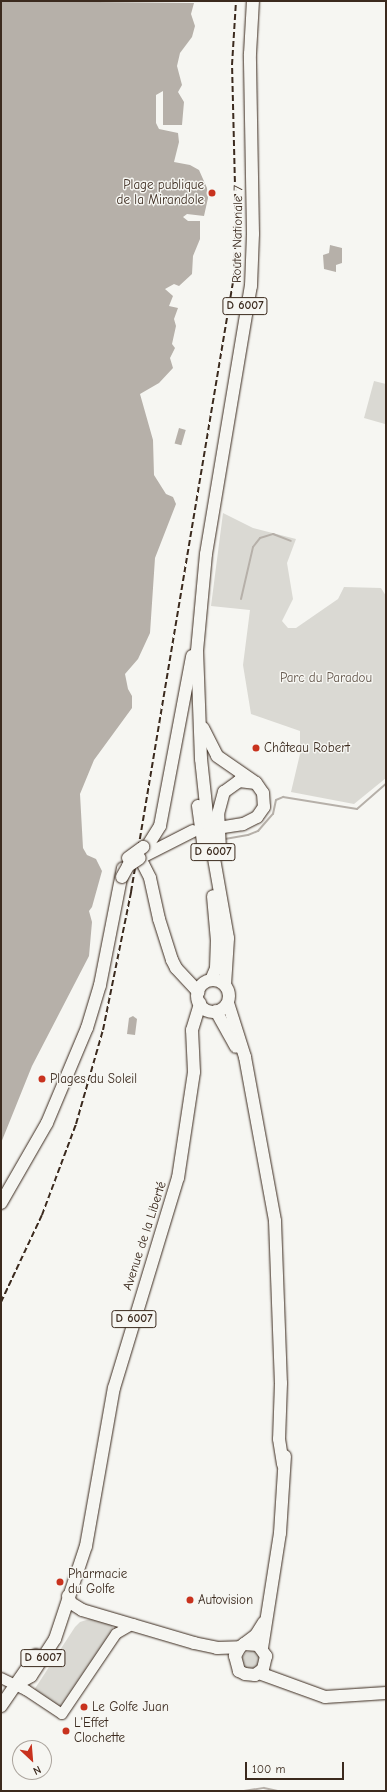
<!DOCTYPE html>
<html>
<head>
<meta charset="utf-8">
<style>
  body { margin:0 }
  #map { position:relative; width:387px; height:1792px; overflow:hidden; background:#f6f6f2; font-family:"Comic Neue",sans-serif }
  div>[style] { position:absolute }
  .green>* { inset:0; background:#dad9d3 }
  .round { border-radius:50% }
  .water>* { inset:0; background:#b6b0a9; transform-origin:0 0 }
  .stream>* { height:2px; margin:-1px; padding:0 1px; transform-origin:1px; border-radius:1px; background:#b6b0a9 }
  .roads { filter:drop-shadow(0 0 1px #3b2a1e) drop-shadow(0 0 1px #3b2a1e) }
  .minor>* { height:10px; margin:-5px; padding:0 5px; transform-origin:5px; border-radius:5px; background:#f6f6f2 }
  .major>* { height:12px; margin:-6px; padding:0 6px; transform-origin:6px; border-radius:6px; background:#f6f6f2 }
  .major>.ring { margin:-6px; padding:0; box-sizing:content-box; background:none; border:12px solid #f6f6f2; border-radius:50% }
  .rail>* { height:2px; margin-top:-1px; transform-origin:0; background:repeating-linear-gradient(90deg,#3b2a1e 0 6px,transparent 0 9px) }
  .bridges { filter:drop-shadow(0 0 1px #3b2a1e) drop-shadow(0 0 1px #3b2a1e) }
  .major-bridge>* { height:12px; margin:-6px; padding:0 6px; transform-origin:6px; border-radius:6px; background:#f6f6f2 }
  .dots>* { width:11px; height:11px; translate:-50% -50%; box-sizing:border-box; border:2px solid #f6f6f2; border-radius:50% }
  span { translate:-50% -50%; white-space:nowrap; text-align:center; line-height:1.15; -webkit-text-stroke:3px #f6f6f2; paint-order:stroke }
  .shield-label span { padding:1px 3px; background:#f6f6f2; border:1px solid; border-radius:3px; -webkit-text-stroke-width:0 }
  .shield-label { font-size:12px; color:#3b2a1e; font-weight:700 }
  .poi-label { font-size:13px; color:#3b2a1e }
  .right { translate:-100% -50%; text-align:right }
  .left { translate:0 -50%; text-align:left }
  .street-label { font-size:13px; color:#3b2a1e }
  .park-label { font-size:13px; color:#63564b }
  .frame { position:absolute; inset:0; border:2px solid #3b2a1e; pointer-events:none }
  .north { position:absolute; left:12px; top:1740px; width:40px; height:40px; box-sizing:border-box; background:#f6f6f2; border:1px solid #aba49d; border-radius:50%; rotate:154deg; font-size:11px; font-weight:700; line-height:16px; text-align:center; color:#3b2a1e }
  .north::after { content:''; display:block; margin:auto; width:14px; height:18px; background:#c8321e; clip-path:polygon(50% 0,100% 100%,50% 72%,0 100%) }
  .scale { position:absolute; left:245px; top:1762px; width:99px; height:18px; box-sizing:border-box; border:2px solid #3b2a1e; border-top:0; padding-left:5px; font-size:12px; line-height:14px; white-space:nowrap; color:#3b2a1e; -webkit-text-stroke:3px #f6f6f2; paint-order:stroke }
</style>
</head>
<body>
<div id="map">
  <div class="green">
    <div style="clip-path:polygon(374px 381px,386px 384px,385px 424px,364px 418px)"></div>
    <div style="clip-path:polygon(223px 513px,253px 528px,296px 539px,287px 563px,293px 599px,282px 621px,288px 628px,296px 628px,338px 599px,344px 587px,381px 588px,386px 596px,386px 778px,354px 804px,291px 792px,300px 754px,300px 731px,251px 714px,243px 665px,250px 610px,211px 606px)"></div>
    <div style="clip-path:polygon(93px 1618px,112px 1624px,113px 1629px,60px 1707px,34px 1690px,75px 1627px,80px 1622px)"></div>
    <div class="round" style="left:242px;top:1651px;width:18px;height:18px"></div>
  </div>
  <div class="water">
    <div style="clip-path:polygon(1px 1px,194px 3px,191px 14px,195px 26px,192px 37px,180px 53px,177px 66px,182px 85px,178px 92px,184px 102px,182px 125px,163px 125px,163px 91px,156px 95px,156px 123px,159px 129px,178px 133px,179px 142px,174px 162px,190px 165px,199px 170px,207px 188px,208px 198px,204px 216px,187px 214px,183px 217px,188px 221px,200px 221px,200px 239px,193px 256px,192px 274px,179px 286px,174px 284px,165px 289px,173px 296px,169px 306px,178px 308px,174px 319px,176px 326px,172px 344px,175px 348px,170px 358px,173px 368px,159px 383px,140px 394px,153px 440px,154px 475px,166px 494px,173px 497px,176px 504px,155px 558px,150px 633px,138px 659px,125px 674px,128px 689px,132px 696px,132px 708px,94px 760px,80px 794px,83px 848px,87px 855px,96px 859px,102px 871px,92px 907px,89px 911px,92px 922px,89px 956px,32px 1066px,1px 1143px)"></div>
    <div style="clip-path:polygon(330px 245px,342px 248px,342px 263px,336px 265px,336px 272px,324px 269px,323px 255px,329px 253px)"></div>
    <div style="left:179px;top:428px;width:7px;height:16px;rotate:16deg"></div>
    <div style="clip-path:polygon(133px 1016px,137px 1019px,135px 1035px,127px 1034px,129px 1018px)"></div>
  </div>
  <div class="stream">
    <div style="left:241px;top:599px;width:53px;rotate:-77deg"></div>
    <div style="left:253px;top:547px;width:11px;rotate:-52deg"></div>
    <div style="left:260px;top:538px;width:14px;rotate:-17deg"></div>
    <div style="left:273px;top:534px;width:19px;rotate:21deg"></div>
    <div style="left:225px;top:839px;width:23px;rotate:-10deg"></div>
    <div style="left:248px;top:835px;width:11px;rotate:-22deg"></div>
    <div style="left:258px;top:831px;width:23px;rotate:-49deg"></div>
    <div style="left:273px;top:814px;width:14px;rotate:-78deg"></div>
    <div style="left:276px;top:800px;width:8px;rotate:-23deg"></div>
    <div style="left:283px;top:797px;width:75px;rotate:9.2deg"></div>
    <div style="left:357px;top:809px;width:38px;rotate:-41deg"></div>
    <div style="left:244px;top:1791px;width:20px;rotate:-9deg"></div>
    <div style="left:264px;top:1788px;width:14px;rotate:12deg"></div>
  </div>
  <div class="roads">
    <div class="minor">
      <div style="left:1px;top:1678px;width:28px;rotate:26deg"></div>
      <div style="left:26px;top:1690px;width:43px;rotate:33.7deg"></div>
      <div style="left:62px;top:1714px;width:97px;rotate:-56deg"></div>
      <div style="left:116px;top:1634px;width:20px;rotate:-30deg"></div>
    </div>
    <div class="major">
      <div style="left:203px;top:728px;width:31px;rotate:63deg"></div>
      <div style="left:217px;top:756px;width:47px;rotate:34.7deg"></div>
      <div style="left:256px;top:783px;width:12px;rotate:55deg"></div>
      <div style="left:263px;top:793px;width:14px;rotate:86deg"></div>
      <div style="left:264px;top:807px;width:12px;rotate:125deg"></div>
      <div style="left:257px;top:817px;width:16px;rotate:153deg"></div>
      <div style="left:243px;top:824px;width:20px;rotate:171deg"></div>
      <div style="left:198px;top:806px;width:43px;rotate:82.1deg"></div>
      <div style="left:220px;top:849px;width:35px;rotate:-93deg"></div>
      <div style="left:218px;top:814px;width:23px;rotate:-75deg"></div>
      <div style="left:224px;top:792px;width:19px;rotate:-36deg"></div>
      <div style="left:239px;top:781px;width:17px;rotate:7deg"></div>
      <div style="left:142px;top:857px;width:57px;rotate:-27deg"></div>
      <div style="left:140px;top:858px;width:38px;rotate:-58deg"></div>
      <div style="left:160px;top:826px;width:173px;rotate:-79.3deg"></div>
      <div style="left:140px;top:858px;width:22px;rotate:63deg"></div>
      <div style="left:150px;top:878px;width:42px;rotate:77.6deg"></div>
      <div style="left:159px;top:919px;width:43px;rotate:72.4deg"></div>
      <div style="left:172px;top:960px;width:9px;rotate:63deg"></div>
      <div style="left:176px;top:968px;width:33px;rotate:47deg"></div>
      <div style="left:211px;top:980px;width:13px;rotate:-67deg"></div>
      <div style="left:216px;top:968px;width:27px;rotate:-88deg"></div>
      <div style="left:217px;top:941px;width:45px;rotate:-95.1deg"></div>
      <div class="ring" style="left:197px;top:980px;width:20px;height:20px"></div>
      <div style="left:225px;top:985px;width:47px;rotate:-86.3deg"></div>
      <div style="left:228px;top:938px;width:116px;rotate:-100deg"></div>
      <div style="left:208px;top:824px;width:65px;rotate:-96.1deg"></div>
      <div style="left:201px;top:759px;width:108px;rotate:-92.1deg"></div>
      <div style="left:197px;top:651px;width:97px;rotate:-84.7deg"></div>
      <div style="left:206px;top:554px;width:272px;rotate:-80.5deg"></div>
      <div style="left:251px;top:286px;width:52px;rotate:-87.8deg"></div>
      <div style="left:253px;top:234px;width:180px;rotate:-91deg"></div>
      <div style="left:250px;top:54px;width:53px;rotate:-86.8deg"></div>
      <div style="left:228px;top:1003px;width:57px;rotate:72.5deg"></div>
      <div style="left:245px;top:1057px;width:167px;rotate:79.6deg"></div>
      <div style="left:275px;top:1221px;width:162px;rotate:87.9deg"></div>
      <div style="left:281px;top:1383px;width:56px;rotate:92deg"></div>
      <div style="left:279px;top:1439px;width:26px;rotate:81deg"></div>
      <div style="left:216px;top:1011px;width:41px;rotate:60.9deg"></div>
      <div style="left:1px;top:1203px;width:92px;rotate:-60.1deg"></div>
      <div style="left:47px;top:1123px;width:103px;rotate:-67.2deg"></div>
      <div style="left:87px;top:1028px;width:45px;rotate:-73.2deg"></div>
      <div style="left:100px;top:985px;width:119px;rotate:-78.9deg"></div>
      <div style="left:68px;top:1596px;width:8px;rotate:67deg"></div>
      <div style="left:71px;top:1603px;width:13px;rotate:32deg"></div>
      <div style="left:82px;top:1610px;width:117px;rotate:16.4deg"></div>
      <div style="left:194px;top:1643px;width:24px;rotate:12deg"></div>
      <div style="left:217px;top:1648px;width:23px;rotate:-2deg"></div>
      <div style="left:244px;top:1644px;width:14px;rotate:4deg"></div>
      <div style="left:258px;top:1645px;width:14px;rotate:54deg"></div>
      <div style="left:266px;top:1656px;width:13px;rotate:103deg"></div>
      <div style="left:263px;top:1669px;width:10px;rotate:143deg"></div>
      <div style="left:255px;top:1675px;width:10px;rotate:-174deg"></div>
      <div style="left:245px;top:1674px;width:7px;rotate:-153deg"></div>
      <div style="left:239px;top:1671px;width:16px;rotate:-105deg"></div>
      <div style="left:235px;top:1656px;width:10px;rotate:-61deg"></div>
      <div style="left:240px;top:1647px;width:20px;rotate:-37deg"></div>
      <div style="left:256px;top:1635px;width:15px;rotate:-58deg"></div>
      <div style="left:262px;top:1648px;width:116px;rotate:-81.1deg"></div>
      <div style="left:280px;top:1533px;width:77px;rotate:-86.3deg"></div>
      <div style="left:259px;top:1673px;width:70px;rotate:20deg"></div>
      <div style="left:325px;top:1697px;width:61px;rotate:-3.8deg"></div>
      <div style="left:15px;top:1685px;width:18px;rotate:-29deg"></div>
      <div style="left:31px;top:1676px;width:44px;rotate:-57deg"></div>
      <div style="left:55px;top:1639px;width:98px;rotate:-71.6deg"></div>
      <div style="left:86px;top:1546px;width:160px;rotate:-80deg"></div>
      <div style="left:114px;top:1388px;width:220px;rotate:-73.1deg"></div>
      <div style="left:178px;top:1178px;width:107px;rotate:-81.4deg"></div>
      <div style="left:194px;top:1072px;width:42px;rotate:-92.7deg"></div>
      <div style="left:192px;top:1030px;width:28px;rotate:-73deg"></div>
      <div style="left:1px;top:1706px;width:62px;rotate:-55.5deg"></div>
    </div>
  </div>
  <div class="rail">
    <div style="left:1px;top:1302px;width:96px;rotate:-64.8deg"></div>
    <div style="left:42px;top:1215px;width:97px;rotate:-69.5deg"></div>
    <div style="left:76px;top:1124px;width:98px;rotate:-74deg"></div>
    <div style="left:103px;top:1030px;width:141px;rotate:-78.5deg"></div>
    <div style="left:131px;top:892px;width:625px;rotate:-80.51deg"></div>
    <div style="left:234px;top:276px;width:49px;rotate:-87.7deg"></div>
    <div style="left:236px;top:227px;width:162px;rotate:-91.4deg"></div>
    <div style="left:232px;top:65px;width:64px;rotate:-86.4deg"></div>
  </div>
  <div class="bridges">
    <div class="major-bridge">
      <div style="left:128px;top:858px;width:19px;rotate:-36deg"></div>
      <div style="left:122px;top:877px;width:13px;rotate:-61deg"></div>
      <div style="left:128px;top:866px;width:14px;rotate:-34deg"></div>
    </div>
  </div>
  <div class="dots">
    <div style="left:212px;top:193px;background:#c8321e"></div>
    <div style="left:256px;top:748px;background:#c8321e"></div>
    <div style="left:42px;top:1079px;background:#c8321e"></div>
    <div style="left:60px;top:1582px;background:#c8321e"></div>
    <div style="left:190px;top:1600px;background:#c8321e"></div>
    <div style="left:84px;top:1707px;background:#c8321e"></div>
    <div style="left:66px;top:1731px;background:#c8321e"></div>
  </div>
  <div class="shield-label">
    <span style="left:245px;top:306px">D 6007</span>
    <span style="left:213px;top:852px">D 6007</span>
    <span style="left:134px;top:1319px">D 6007</span>
    <span style="left:43px;top:1658px">D 6007</span>
  </div>
  <div class="poi-label">
    <span class="right" style="left:204px;top:193px">Plage publique<br>de la Mirandole</span>
    <span class="left" style="left:264px;top:748px">Château Robert</span>
    <span class="left" style="left:50px;top:1079px">Plages du Soleil</span>
    <span class="left" style="left:68px;top:1582px">Pharmacie<br>du Golfe</span>
    <span class="left" style="left:198px;top:1600px">Autovision</span>
    <span class="left" style="left:92px;top:1707px">Le Golfe Juan</span>
    <span class="left" style="left:74px;top:1731px">L'Effet<br>Clochette</span>
  </div>
  <div class="street-label">
    <span style="left:238px;top:234px;rotate:-89deg">Route Nationale 7</span>
    <span style="left:145px;top:1236px;rotate:-72deg">Avenue de la Liberté</span>
  </div>
  <div class="park-label">
    <span style="left:326px;top:678px">Parc du Paradou</span>
  </div>
  <div class="frame"></div>
  <div class="north">N</div>
  <div class="scale">100 m</div>
</div>
</body>
</html>
